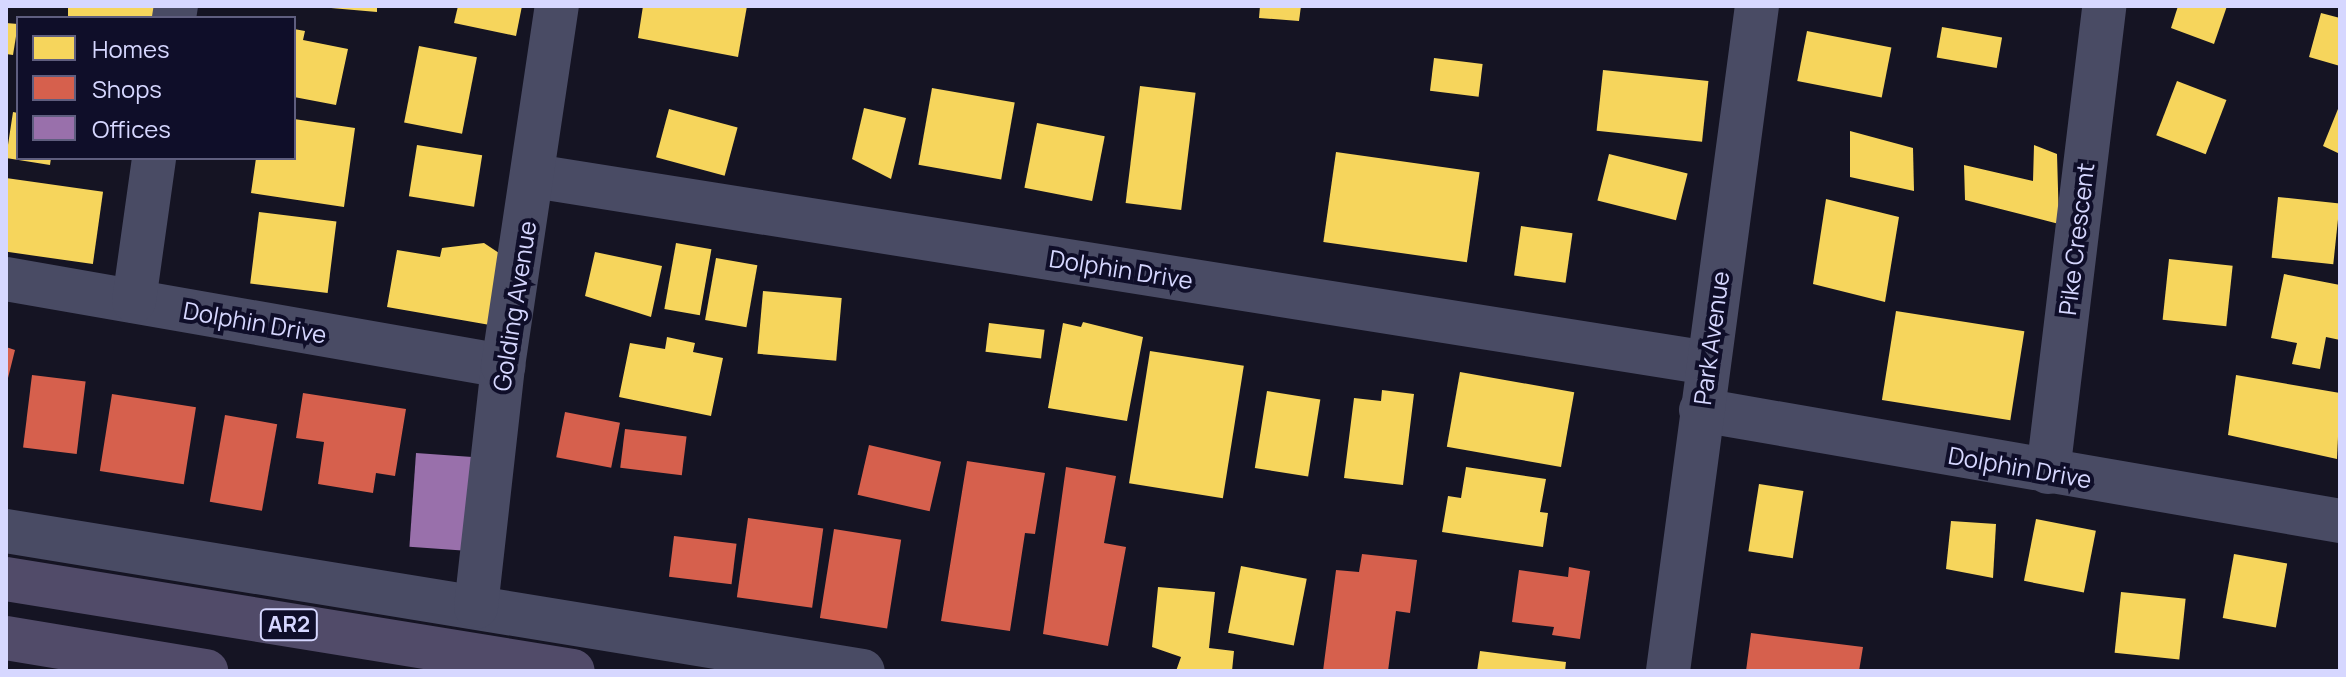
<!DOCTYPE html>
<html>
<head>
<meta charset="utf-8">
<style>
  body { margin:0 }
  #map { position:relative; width:2346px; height:677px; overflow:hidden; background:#151423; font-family:Manrope,sans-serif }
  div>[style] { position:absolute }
  .homes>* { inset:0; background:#f6d55c; transform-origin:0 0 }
  .shops>* { inset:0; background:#d6604d; transform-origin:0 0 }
  .offices>* { inset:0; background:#9970ab; transform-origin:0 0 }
  .minor>* { height:44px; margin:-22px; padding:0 22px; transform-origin:22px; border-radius:22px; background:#494b64 }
  .major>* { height:44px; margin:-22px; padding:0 22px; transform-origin:22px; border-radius:22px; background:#514b69 }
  span { translate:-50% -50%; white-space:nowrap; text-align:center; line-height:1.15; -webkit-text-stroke:8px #0f0e29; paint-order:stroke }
  .shield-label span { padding:2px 6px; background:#0f0e29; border:2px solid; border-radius:6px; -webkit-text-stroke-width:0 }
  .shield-label { font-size:22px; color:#d6d7ff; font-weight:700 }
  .street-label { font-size:24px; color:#d6d7ff }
  .frame { position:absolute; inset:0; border:8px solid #d6d7ff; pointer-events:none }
  .legend { position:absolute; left:16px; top:16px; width:280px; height:144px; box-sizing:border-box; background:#0f0e29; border:2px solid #5f5e7f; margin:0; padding:10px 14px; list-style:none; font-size:24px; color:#d6d7ff }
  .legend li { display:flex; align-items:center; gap:16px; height:40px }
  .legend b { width:40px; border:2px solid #5f5e7f }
</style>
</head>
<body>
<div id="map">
  <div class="homes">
    <div style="left:68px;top:6px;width:99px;height:12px"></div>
    <div style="clip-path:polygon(308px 6px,377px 6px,377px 12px)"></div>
    <div style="clip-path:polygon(458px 6px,522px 6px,516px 36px,454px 23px)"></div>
    <div style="clip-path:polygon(643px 6px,747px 6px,738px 57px,638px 38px)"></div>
    <div style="clip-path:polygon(1260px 6px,1301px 6px,1299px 21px,1259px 18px)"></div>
    <div style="clip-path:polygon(2178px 6px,2227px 6px,2214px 44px,2171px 28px)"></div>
    <div style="clip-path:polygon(2321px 13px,2340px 18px,2340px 66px,2309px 57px)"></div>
    <div style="clip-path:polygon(6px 23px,18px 24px,13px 55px,6px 54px)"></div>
    <div style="left:1942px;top:27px;width:61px;height:31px;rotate:10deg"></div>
    <div style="clip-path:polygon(294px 29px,305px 31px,303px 40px,348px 49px,336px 105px,294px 97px)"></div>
    <div style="left:1807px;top:31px;width:86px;height:51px;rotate:11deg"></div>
    <div style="left:419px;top:46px;width:59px;height:78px;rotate:11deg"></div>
    <div style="left:1434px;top:58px;width:49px;height:33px;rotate:7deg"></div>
    <div style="left:1603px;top:70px;width:106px;height:61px;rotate:6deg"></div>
    <div style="left:2177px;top:81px;width:53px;height:58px;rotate:21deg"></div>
    <div style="left:1140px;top:86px;width:56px;height:118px;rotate:7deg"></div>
    <div style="left:932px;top:88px;width:84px;height:78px;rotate:10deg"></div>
    <div style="clip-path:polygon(2340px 104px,2340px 154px,2323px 146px)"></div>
    <div style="clip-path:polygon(864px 108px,906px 118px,891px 179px,852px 159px)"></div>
    <div style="left:669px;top:109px;width:71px;height:50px;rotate:15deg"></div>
    <div style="clip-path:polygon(13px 112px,18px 113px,18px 158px,51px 158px,50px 165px,6px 158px)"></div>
    <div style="clip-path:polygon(294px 119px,355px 128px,344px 207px,251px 193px,256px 158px,294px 158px)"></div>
    <div style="left:1037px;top:123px;width:69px;height:66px;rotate:11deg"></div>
    <div style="clip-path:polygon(1850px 131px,1913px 148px,1914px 191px,1850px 177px)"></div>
    <div style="left:417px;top:145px;width:66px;height:52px;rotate:9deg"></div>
    <div style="clip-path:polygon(2034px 145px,2057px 154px,2059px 224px,1965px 200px,1964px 165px,2033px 181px)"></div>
    <div style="left:1336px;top:152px;width:145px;height:91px;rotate:8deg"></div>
    <div style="left:1609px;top:154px;width:81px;height:48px;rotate:14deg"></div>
    <div style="left:6px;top:178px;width:98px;height:73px;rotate:8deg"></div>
    <div style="left:2278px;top:197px;width:62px;height:61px;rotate:6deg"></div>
    <div style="clip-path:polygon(1826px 199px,1899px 217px,1885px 302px,1813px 284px)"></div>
    <div style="left:259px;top:212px;width:78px;height:72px;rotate:7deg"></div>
    <div style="left:1521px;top:226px;width:52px;height:50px;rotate:8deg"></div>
    <div style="clip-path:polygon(484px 243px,499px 253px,490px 325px,387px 307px,397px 250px,440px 257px,442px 248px)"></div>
    <div style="left:676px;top:243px;width:36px;height:67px;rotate:10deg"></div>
    <div style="clip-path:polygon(595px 252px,662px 266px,651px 317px,585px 296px)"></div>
    <div style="left:716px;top:258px;width:42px;height:63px;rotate:10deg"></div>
    <div style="left:2169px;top:259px;width:64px;height:61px;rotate:6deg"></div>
    <div style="clip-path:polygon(2284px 274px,2340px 285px,2340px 340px,2326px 337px,2320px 369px,2292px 364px,2297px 343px,2271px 338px)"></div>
    <div style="left:763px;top:291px;width:79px;height:63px;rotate:5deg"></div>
    <div style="left:1896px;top:311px;width:130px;height:90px;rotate:9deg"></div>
    <div style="clip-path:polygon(1083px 322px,1143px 337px,1127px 421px,1048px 408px,1063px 323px,1081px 327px)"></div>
    <div style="left:989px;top:323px;width:56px;height:29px;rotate:7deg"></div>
    <div style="clip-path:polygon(667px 337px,695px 343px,693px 352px,723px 358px,711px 416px,619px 397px,630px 343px,665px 349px)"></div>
    <div style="left:1150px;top:351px;width:95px;height:134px;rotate:9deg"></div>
    <div style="left:1460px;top:372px;width:116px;height:76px;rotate:10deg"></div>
    <div style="clip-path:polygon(2236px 375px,2340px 393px,2337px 459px,2228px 435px)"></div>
    <div style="clip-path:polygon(1382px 390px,1414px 394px,1403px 485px,1344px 478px,1354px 398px,1381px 401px)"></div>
    <div style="left:1267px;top:391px;width:54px;height:78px;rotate:9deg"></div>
    <div style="clip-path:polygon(1466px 467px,1546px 479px,1540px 512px,1548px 513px,1543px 547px,1442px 532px,1448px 496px,1461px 498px)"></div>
    <div style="left:1759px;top:484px;width:45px;height:68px;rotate:9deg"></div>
    <div style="left:2036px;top:519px;width:61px;height:63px;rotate:11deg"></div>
    <div style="clip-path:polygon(1951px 521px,1996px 524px,1993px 578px,1946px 569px)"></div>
    <div style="left:2234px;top:554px;width:54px;height:65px;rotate:10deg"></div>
    <div style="left:1241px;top:566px;width:67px;height:68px;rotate:11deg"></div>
    <div style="clip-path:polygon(1158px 587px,1215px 592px,1209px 648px,1234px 651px,1232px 671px,1176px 671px,1181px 657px,1152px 647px)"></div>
    <div style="left:2121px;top:592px;width:65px;height:61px;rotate:6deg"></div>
    <div style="clip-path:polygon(1480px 651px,1566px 662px,1565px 671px,1477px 671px)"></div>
  </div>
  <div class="shops">
    <div style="clip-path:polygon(6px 347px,15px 350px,7px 382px,6px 382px)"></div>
    <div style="left:32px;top:375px;width:54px;height:73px;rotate:7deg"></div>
    <div style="clip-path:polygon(303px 393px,406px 409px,395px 476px,376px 473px,373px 493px,318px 484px,324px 442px,296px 438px)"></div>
    <div style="left:112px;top:394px;width:85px;height:78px;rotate:9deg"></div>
    <div style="left:565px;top:412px;width:56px;height:46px;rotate:11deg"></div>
    <div style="left:225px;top:415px;width:53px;height:88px;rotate:10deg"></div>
    <div style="left:625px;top:429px;width:62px;height:39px;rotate:7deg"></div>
    <div style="left:869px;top:445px;width:74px;height:51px;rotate:13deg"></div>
    <div style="clip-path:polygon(967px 461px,1045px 473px,1035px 534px,1025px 533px,1010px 631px,941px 621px)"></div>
    <div style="clip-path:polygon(1066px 467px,1116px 476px,1104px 543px,1126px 547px,1108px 646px,1043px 634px)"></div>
    <div style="left:748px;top:518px;width:76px;height:80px;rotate:8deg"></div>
    <div style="left:834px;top:529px;width:68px;height:90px;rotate:9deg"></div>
    <div style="left:674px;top:536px;width:63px;height:41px;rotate:7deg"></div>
    <div style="clip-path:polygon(1362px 554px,1417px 560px,1410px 613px,1396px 611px,1388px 671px,1323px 671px,1336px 570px,1359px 572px)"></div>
    <div style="clip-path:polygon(1569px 567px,1590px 571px,1580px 639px,1552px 635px,1554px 627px,1512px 622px,1519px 570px,1568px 577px)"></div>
    <div style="clip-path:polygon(1751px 633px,1863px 647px,1859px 671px,1746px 671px)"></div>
  </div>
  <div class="offices">
    <div style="left:416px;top:453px;width:60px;height:94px;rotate:4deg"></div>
  </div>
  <div class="minor">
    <div style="left:174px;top:18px;width:12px;rotate:-81deg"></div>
    <div style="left:534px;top:176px;width:1189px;rotate:9.05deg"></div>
    <div style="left:6px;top:279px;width:505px;rotate:9.93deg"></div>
    <div style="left:134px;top:301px;width:144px;rotate:-82deg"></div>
    <div style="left:1701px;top:410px;width:649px;rotate:9.85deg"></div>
    <div style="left:2048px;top:472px;width:469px;rotate:-83.1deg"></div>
    <div style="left:6px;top:531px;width:868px;rotate:9.28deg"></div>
    <div style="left:476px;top:607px;width:243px;rotate:-83.6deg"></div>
    <div style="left:503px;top:366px;width:364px;rotate:-81.5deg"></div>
    <div style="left:1668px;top:671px;width:671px;rotate:-82.38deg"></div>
  </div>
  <div class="major">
    <div style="left:6px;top:579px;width:574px;rotate:9.22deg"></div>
    <div style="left:6px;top:638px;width:203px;rotate:9.4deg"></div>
  </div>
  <div class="shield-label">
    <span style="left:289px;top:625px">AR2</span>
  </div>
  <div class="street-label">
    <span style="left:2076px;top:239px;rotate:-83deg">Pike Crescent</span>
    <span style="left:1121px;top:269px;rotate:9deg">Dolphin Drive</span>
    <span style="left:514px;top:306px;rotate:-81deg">Golding Avenue</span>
    <span style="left:255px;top:322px;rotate:10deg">Dolphin Drive</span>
    <span style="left:1711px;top:338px;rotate:-82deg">Park Avenue</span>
    <span style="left:2020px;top:467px;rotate:10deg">Dolphin Drive</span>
  </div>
  <div class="frame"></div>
  <ul class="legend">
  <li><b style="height:22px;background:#f6d55c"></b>Homes</li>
  <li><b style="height:22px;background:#d6604d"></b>Shops</li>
  <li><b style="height:22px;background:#9970ab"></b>Offices</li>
  </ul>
</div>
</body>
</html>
